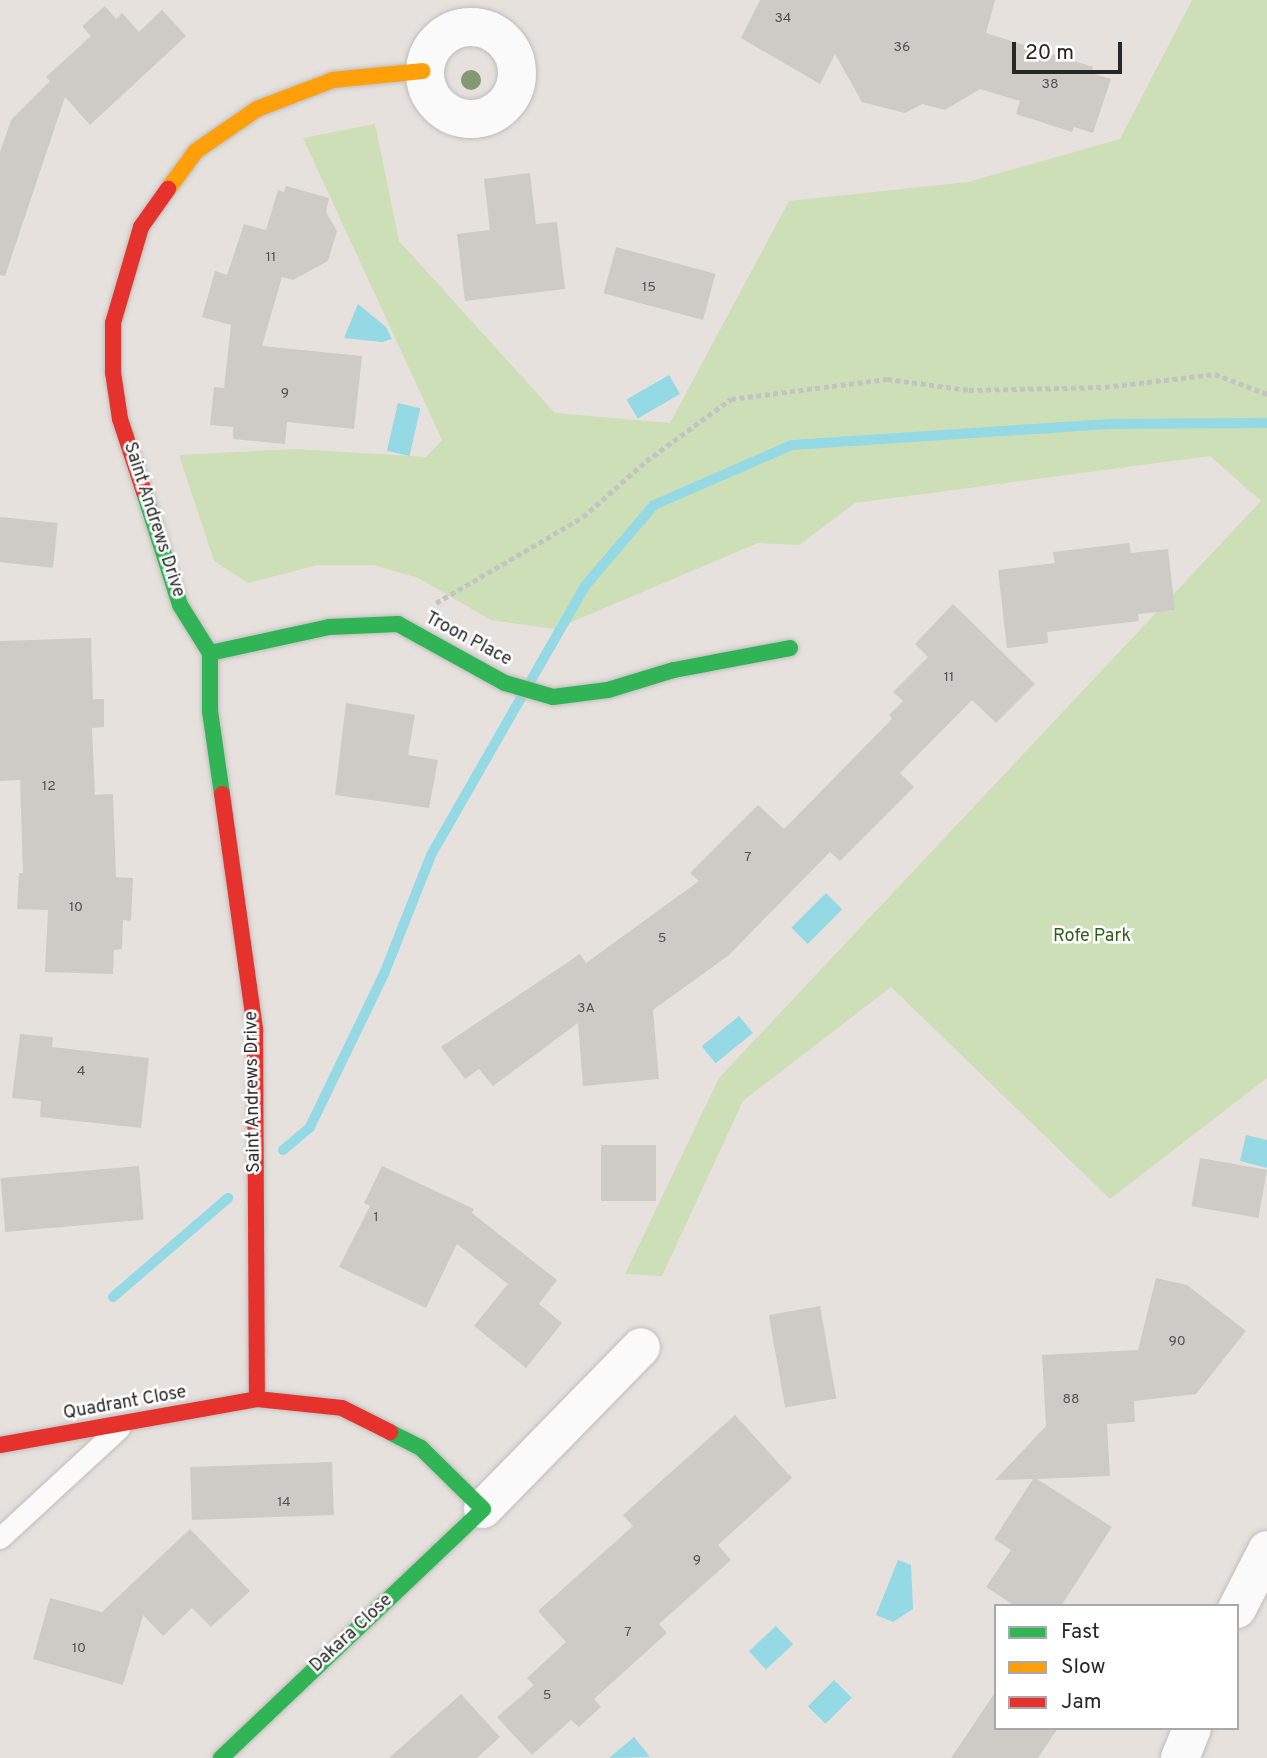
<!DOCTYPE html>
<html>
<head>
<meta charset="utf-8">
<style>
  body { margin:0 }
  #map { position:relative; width:1267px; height:1758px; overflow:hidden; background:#e6e1dc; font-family:Overpass,sans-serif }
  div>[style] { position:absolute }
  .green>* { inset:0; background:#cddfb7 }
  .water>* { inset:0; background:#94d9e3; transform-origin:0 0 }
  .stream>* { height:10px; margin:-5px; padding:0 5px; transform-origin:5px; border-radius:5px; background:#94d9e3 }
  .building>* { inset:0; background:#cecbc7; transform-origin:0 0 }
  .path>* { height:4.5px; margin-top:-2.25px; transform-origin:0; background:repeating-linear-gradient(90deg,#c4c3c3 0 5px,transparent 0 8.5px) }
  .roads { filter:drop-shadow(0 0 2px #bfbebd) drop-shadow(0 0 2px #bfbebd) }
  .lane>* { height:21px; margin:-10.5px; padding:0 10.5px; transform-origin:10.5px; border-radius:10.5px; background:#fbfafa }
  .street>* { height:38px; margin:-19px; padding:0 19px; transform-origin:19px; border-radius:19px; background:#fbfafa }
  .street>.ring { margin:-19px; padding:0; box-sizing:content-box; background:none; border:38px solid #fbfafa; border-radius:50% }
  .fast>* { height:16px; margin:-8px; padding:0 8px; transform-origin:8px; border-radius:8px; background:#30b455 }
  .slow>* { height:16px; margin:-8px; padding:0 8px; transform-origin:8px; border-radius:8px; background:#ff9f0a }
  .jam>* { height:16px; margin:-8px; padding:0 8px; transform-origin:8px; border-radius:8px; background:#e5322d }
  .trees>* { width:20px; height:20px; margin:-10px; border-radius:50%; background:#849873 }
  span { translate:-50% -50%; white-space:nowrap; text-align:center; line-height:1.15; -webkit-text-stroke:5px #fff; paint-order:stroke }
  .number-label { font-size:14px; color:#525150 }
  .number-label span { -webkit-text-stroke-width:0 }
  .street-label { font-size:18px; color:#272727 }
  .park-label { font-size:18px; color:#335d1d }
  .legend { position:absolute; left:994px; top:1604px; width:245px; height:126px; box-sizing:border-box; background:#fff; border:2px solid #a9a9a9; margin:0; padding:9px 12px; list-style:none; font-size:21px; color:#272727 }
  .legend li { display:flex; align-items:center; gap:14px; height:35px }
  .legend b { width:35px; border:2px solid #a9a9a9 }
  .scale { position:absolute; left:1012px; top:42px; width:110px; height:32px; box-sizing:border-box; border:4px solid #272727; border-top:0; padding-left:9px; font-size:21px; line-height:24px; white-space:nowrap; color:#272727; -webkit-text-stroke:5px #fff; paint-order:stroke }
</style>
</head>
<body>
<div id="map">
  <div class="green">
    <div style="clip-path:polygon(1192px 0,1267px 0,1267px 1078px,1110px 1199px,891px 987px,743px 1101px,662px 1276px,625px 1274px,719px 1078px,1261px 501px,1210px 456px,855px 503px,799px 545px,758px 543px,555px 629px,491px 620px,418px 578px,374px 565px,317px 565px,248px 583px,214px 561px,179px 455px,295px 449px,426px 457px,442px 440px,303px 138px,375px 124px,399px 241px,555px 413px,670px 423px,789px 201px,968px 182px,1120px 139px)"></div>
  </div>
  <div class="water">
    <div style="clip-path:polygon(358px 304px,386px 327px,392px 339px,382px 342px,344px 338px)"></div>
    <div style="left:669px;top:375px;width:22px;height:49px;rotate:60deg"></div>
    <div style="left:398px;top:403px;width:23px;height:49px;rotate:13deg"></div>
    <div style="left:826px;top:893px;width:23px;height:49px;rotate:45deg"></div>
    <div style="left:739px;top:1016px;width:22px;height:48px;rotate:51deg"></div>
    <div style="clip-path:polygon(1246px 1135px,1267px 1140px,1267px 1168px,1240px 1161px)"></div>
    <div style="clip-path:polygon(898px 1560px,911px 1565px,913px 1609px,893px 1622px,876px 1615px)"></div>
    <div style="left:776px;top:1626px;width:25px;height:37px;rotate:47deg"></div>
    <div style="left:834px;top:1680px;width:25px;height:37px;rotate:45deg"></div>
    <div style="clip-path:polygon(634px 1737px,650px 1757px,609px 1758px)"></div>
  </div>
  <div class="stream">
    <div style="left:283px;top:1150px;width:35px;rotate:-40deg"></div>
    <div style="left:310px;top:1127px;width:170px;rotate:-64.2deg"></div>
    <div style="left:384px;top:974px;width:128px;rotate:-68.4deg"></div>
    <div style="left:431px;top:855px;width:310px;rotate:-60.2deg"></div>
    <div style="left:585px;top:586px;width:106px;rotate:-49.6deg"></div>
    <div style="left:654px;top:505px;width:150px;rotate:-23.5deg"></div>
    <div style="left:792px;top:445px;width:318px;rotate:-3.8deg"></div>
    <div style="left:1109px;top:424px;width:158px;rotate:-0.4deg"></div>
    <div style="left:113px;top:1297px;width:152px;rotate:-40.7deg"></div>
  </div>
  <div class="building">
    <div style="clip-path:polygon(760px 0,995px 0,986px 33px,1093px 67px,1091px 73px,1111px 79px,1093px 133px,1074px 127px,1072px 132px,1016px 114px,1020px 101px,980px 89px,945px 110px,922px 104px,905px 113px,862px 102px,835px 54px,820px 84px,741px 38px)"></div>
    <div style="clip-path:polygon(105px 6px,116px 19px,122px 13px,139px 32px,162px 10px,186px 36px,90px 125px,65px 97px,5px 276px,0 275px,0 152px,11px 120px,50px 81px,46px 77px,91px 36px,82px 26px)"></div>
    <div style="clip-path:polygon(530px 173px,536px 224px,557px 222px,565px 289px,465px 301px,457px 234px,490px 230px,484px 179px)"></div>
    <div style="clip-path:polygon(286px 186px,329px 198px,326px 212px,337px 231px,328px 261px,293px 280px,282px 277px,262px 346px,362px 356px,354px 429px,287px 422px,285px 444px,233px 439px,233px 427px,210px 425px,214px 387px,224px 388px,231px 325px,202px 317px,215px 271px,227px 275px,244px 224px,266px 230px,278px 190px,284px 192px)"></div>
    <div style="left:616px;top:247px;width:103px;height:48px;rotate:15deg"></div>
    <div style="left:0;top:517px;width:58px;height:45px;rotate:6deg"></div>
    <div style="clip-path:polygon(1129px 543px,1131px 553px,1168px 549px,1175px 610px,1138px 614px,1139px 621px,1047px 632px,1048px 643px,1007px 648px,998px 570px,1055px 563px,1053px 552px)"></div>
    <div style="clip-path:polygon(953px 604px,1035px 684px,996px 723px,972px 700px,900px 773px,914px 787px,840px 861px,830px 852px,729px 955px,653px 1010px,659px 1079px,583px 1086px,578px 1023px,493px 1086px,479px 1069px,465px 1079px,441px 1047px,580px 954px,586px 963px,699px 881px,690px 873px,758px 805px,784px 829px,892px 719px,889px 715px,903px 701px,893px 692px,928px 657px,915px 644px)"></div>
    <div style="clip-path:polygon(91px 638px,93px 699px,104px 699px,104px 727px,92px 728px,95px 795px,113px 794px,116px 877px,133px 878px,131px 921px,123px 920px,122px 949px,114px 950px,113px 974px,45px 972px,48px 910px,17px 909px,19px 873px,23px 873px,20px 780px,0 781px,0 641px)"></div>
    <div style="clip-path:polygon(346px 703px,415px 715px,408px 755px,438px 760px,429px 808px,335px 795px)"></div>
    <div style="clip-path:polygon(20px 1034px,53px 1037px,52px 1047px,149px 1058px,141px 1128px,40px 1117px,41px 1101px,12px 1098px)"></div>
    <div style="left:601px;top:1145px;width:55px;height:56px"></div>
    <div style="left:1200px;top:1158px;width:68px;height:49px;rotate:10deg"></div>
    <div style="left:139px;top:1166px;width:54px;height:139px;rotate:85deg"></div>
    <div style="clip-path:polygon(382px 1166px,474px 1209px,472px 1213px,557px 1280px,539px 1304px,562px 1323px,526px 1368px,474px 1326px,508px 1284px,457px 1244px,426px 1308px,339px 1267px,370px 1206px,364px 1203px)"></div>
    <div style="clip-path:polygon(1156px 1278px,1187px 1285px,1246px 1331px,1196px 1394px,1134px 1401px,1135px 1422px,1107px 1424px,1110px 1476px,1037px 1479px,1112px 1527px,1061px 1606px,1015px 1606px,986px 1587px,1011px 1550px,994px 1539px,1033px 1479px,995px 1480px,1046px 1426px,1042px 1355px,1138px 1350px)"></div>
    <div style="left:820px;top:1306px;width:94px;height:52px;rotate:80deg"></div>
    <div style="clip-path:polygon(735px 1415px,792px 1478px,718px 1545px,731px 1560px,659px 1624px,667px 1633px,594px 1699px,601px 1707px,579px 1727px,571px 1720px,532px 1755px,497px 1717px,534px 1685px,527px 1678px,566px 1642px,538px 1611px,633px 1526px,623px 1515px)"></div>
    <div style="left:332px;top:1462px;width:53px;height:142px;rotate:88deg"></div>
    <div style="clip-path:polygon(190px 1529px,250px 1591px,211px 1627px,192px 1608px,163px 1636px,143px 1615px,123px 1685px,33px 1659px,50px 1598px,102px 1612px)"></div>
    <div style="clip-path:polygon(996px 1691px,996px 1728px,1058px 1728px,1038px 1758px,951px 1758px)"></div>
    <div style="clip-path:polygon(461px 1694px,500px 1737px,477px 1758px,389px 1758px)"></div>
  </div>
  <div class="path">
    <div style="left:436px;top:603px;width:170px;rotate:-30.3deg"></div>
    <div style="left:583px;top:517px;width:84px;rotate:-41.6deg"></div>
    <div style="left:646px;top:461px;width:105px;rotate:-36.1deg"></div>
    <div style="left:731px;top:399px;width:157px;rotate:-7.3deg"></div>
    <div style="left:887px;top:379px;width:83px;rotate:7.6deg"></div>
    <div style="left:969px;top:390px;width:136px;rotate:-1.3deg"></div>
    <div style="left:1105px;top:387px;width:111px;rotate:-6.7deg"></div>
    <div style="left:1215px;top:374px;width:56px;rotate:21deg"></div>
  </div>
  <div class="roads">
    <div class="lane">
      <div style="left:0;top:1538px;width:162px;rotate:-42.7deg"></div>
    </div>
    <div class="street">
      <div class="ring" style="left:425px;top:27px;width:54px;height:54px"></div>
      <div style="left:483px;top:1509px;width:226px;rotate:-45.7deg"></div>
      <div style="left:1237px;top:1609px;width:66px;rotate:-63deg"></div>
      <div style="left:1180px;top:1758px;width:32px;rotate:-68deg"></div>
    </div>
    <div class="fast">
      <div style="left:144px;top:492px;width:119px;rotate:72.3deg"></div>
      <div style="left:180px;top:605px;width:57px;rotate:58deg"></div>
      <div style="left:210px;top:653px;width:58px;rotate:90deg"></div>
      <div style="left:210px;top:711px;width:84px;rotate:81.8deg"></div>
      <div style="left:210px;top:653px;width:122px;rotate:-12.3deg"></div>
      <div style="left:329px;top:627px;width:69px;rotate:-2.5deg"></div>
      <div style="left:398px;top:624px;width:122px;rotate:28.9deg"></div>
      <div style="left:505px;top:683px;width:50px;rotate:16.3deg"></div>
      <div style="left:553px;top:697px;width:55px;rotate:-7.3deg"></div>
      <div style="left:608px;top:690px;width:69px;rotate:-16.9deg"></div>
      <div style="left:674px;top:670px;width:118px;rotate:-10.7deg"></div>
      <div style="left:221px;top:1758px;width:361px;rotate:-43.5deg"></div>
      <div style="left:483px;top:1509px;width:87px;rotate:-135.5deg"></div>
      <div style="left:421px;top:1448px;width:35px;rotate:-153deg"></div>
    </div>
    <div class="slow">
      <div style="left:168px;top:189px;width:47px;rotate:-53.6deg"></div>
      <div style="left:196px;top:151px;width:74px;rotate:-34.5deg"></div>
      <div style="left:257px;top:109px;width:81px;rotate:-20.9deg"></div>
      <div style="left:333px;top:80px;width:90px;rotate:-5.7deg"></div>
    </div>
    <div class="jam">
      <div style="left:144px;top:492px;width:77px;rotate:-108.2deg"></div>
      <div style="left:120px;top:419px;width:48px;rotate:-98.5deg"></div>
      <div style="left:113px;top:372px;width:49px;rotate:-90deg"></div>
      <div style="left:113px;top:323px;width:100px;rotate:-73.7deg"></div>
      <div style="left:141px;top:227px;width:47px;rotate:-54.6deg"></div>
      <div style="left:222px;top:794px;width:238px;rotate:82deg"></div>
      <div style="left:255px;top:1030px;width:369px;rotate:89.7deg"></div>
      <div style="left:0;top:1445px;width:261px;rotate:-10.1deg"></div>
      <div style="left:257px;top:1399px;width:85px;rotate:6deg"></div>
      <div style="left:342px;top:1408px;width:54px;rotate:26.6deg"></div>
    </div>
  </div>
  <div class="trees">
    <div style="left:471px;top:80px"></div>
  </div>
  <div class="number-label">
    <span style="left:783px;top:19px">34</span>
    <span style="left:902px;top:48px">36</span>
    <span style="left:1050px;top:85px">38</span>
    <span style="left:271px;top:258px">11</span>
    <span style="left:649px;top:288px">15</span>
    <span style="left:285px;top:394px">9</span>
    <span style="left:949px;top:678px">11</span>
    <span style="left:49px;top:787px">12</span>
    <span style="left:748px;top:858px">7</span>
    <span style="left:76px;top:908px">10</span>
    <span style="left:662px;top:939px">5</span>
    <span style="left:586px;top:1009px">3A</span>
    <span style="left:81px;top:1072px">4</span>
    <span style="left:376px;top:1218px">1</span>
    <span style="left:1177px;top:1342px">90</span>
    <span style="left:1071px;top:1400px">88</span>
    <span style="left:284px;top:1503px">14</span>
    <span style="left:697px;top:1561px">9</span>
    <span style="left:628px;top:1633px">7</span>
    <span style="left:79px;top:1649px">10</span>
    <span style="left:547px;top:1696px">5</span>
  </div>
  <div class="street-label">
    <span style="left:153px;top:520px;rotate:72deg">Saint Andrews Drive</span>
    <span style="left:468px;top:640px;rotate:28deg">Troon Place</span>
    <span style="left:254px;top:1092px;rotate:-91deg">Saint Andrews Drive</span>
    <span style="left:125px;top:1404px;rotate:-10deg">Quadrant Close</span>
    <span style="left:352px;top:1634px;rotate:-43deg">Dakara Close</span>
  </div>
  <div class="park-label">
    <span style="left:1092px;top:937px">Rofe Park</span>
  </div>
  <ul class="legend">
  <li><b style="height:9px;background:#30b455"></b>Fast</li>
  <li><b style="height:9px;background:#ff9f0a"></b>Slow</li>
  <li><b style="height:9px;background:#e5322d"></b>Jam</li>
  </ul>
  <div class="scale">20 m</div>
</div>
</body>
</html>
